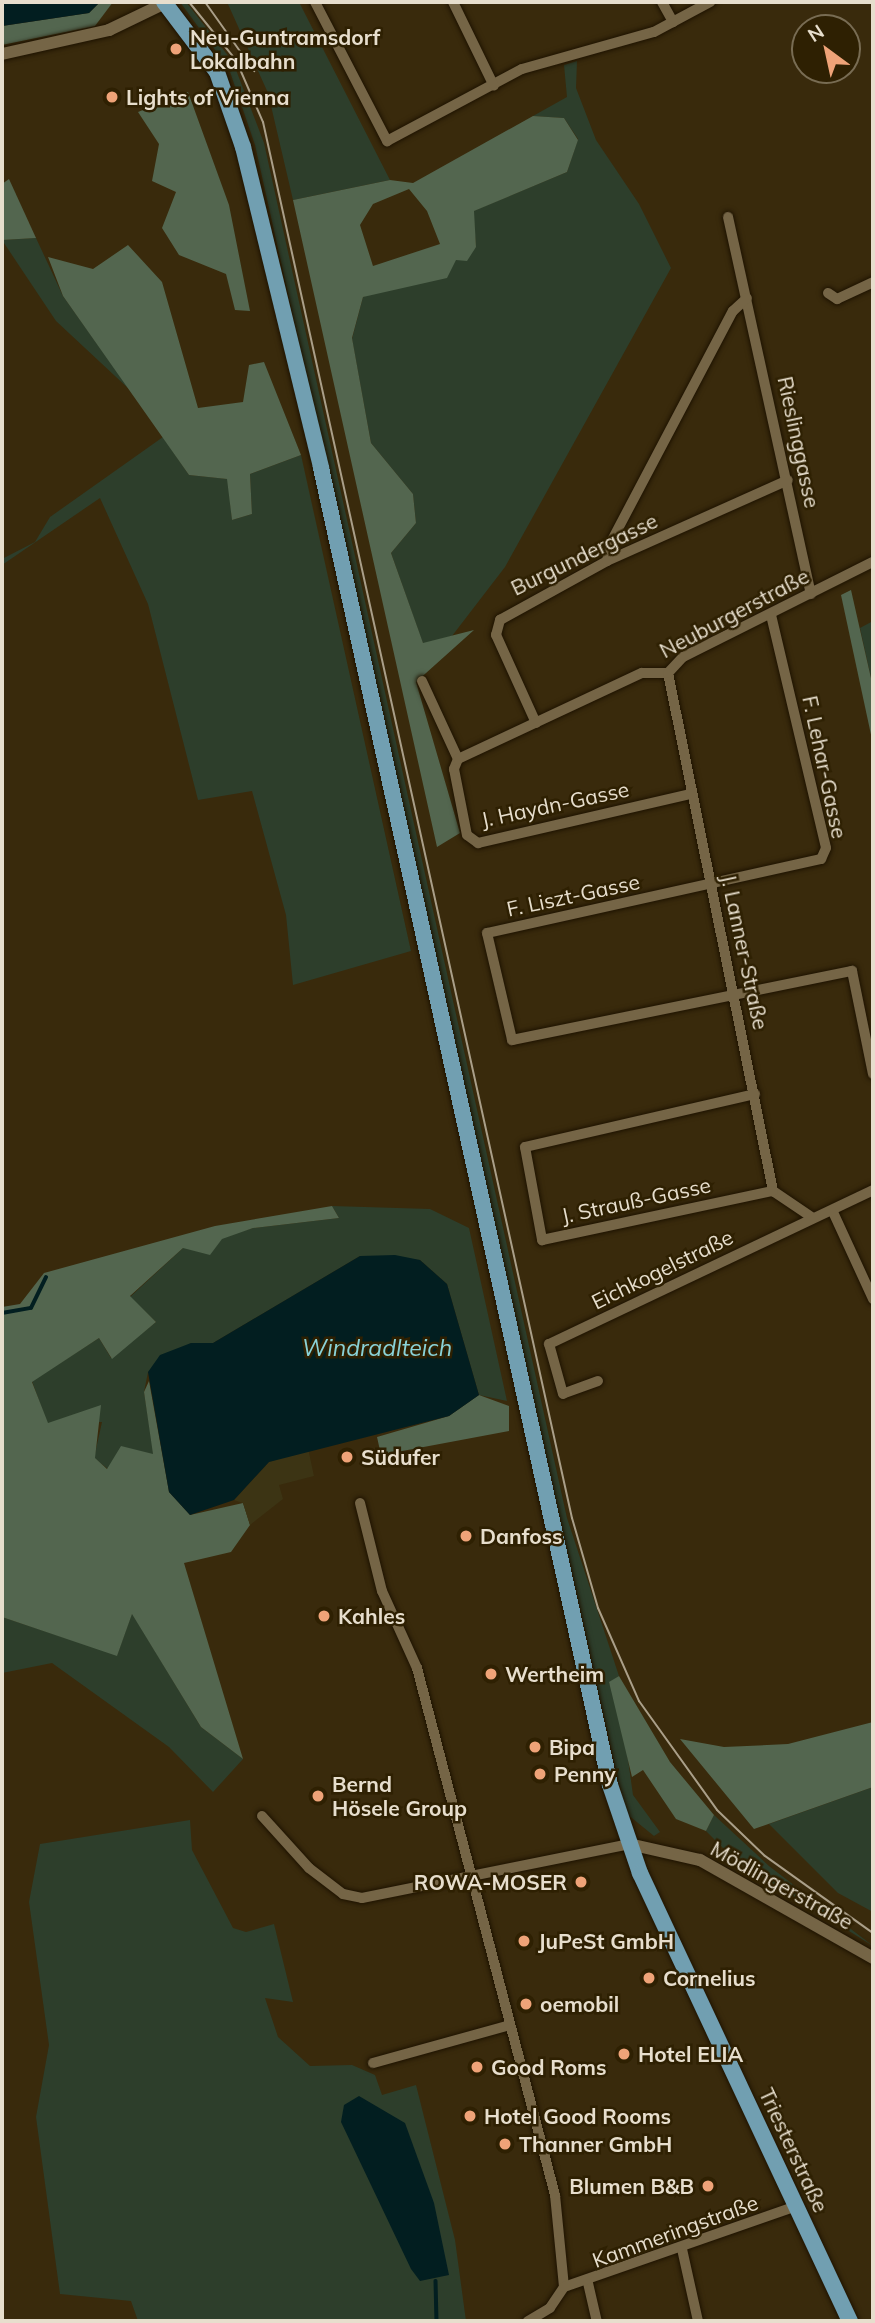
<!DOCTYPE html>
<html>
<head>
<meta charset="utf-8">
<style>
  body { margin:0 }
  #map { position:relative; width:875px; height:2323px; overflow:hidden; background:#392a0c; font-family:Mulish,sans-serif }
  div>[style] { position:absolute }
  .green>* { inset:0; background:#2d3e2b }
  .forest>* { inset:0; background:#53664f }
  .sand>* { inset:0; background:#3c3414 }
  .water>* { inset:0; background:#021e20 }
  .stream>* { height:3.5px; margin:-1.75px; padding:0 1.75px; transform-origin:1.75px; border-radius:1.75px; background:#021e20 }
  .roads { filter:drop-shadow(0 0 2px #1e1300) drop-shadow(0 0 2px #1e1300) }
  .minor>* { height:10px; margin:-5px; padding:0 5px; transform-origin:5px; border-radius:5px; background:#756546 }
  .tertiary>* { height:12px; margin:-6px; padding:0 6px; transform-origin:6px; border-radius:6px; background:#756546 }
  .primary>* { height:16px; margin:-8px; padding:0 8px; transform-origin:8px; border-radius:8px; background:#719fb1 }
  .tram>* { height:2px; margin:-1px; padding:0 1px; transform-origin:1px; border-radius:1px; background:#aa9f89 }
  .dots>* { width:19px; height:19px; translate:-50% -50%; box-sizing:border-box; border:4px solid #2e2002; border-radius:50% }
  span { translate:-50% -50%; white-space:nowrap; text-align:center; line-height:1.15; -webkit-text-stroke:5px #2e2002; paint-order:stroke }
  .poi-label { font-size:21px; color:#e7decd; font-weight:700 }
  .left { translate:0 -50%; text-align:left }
  .right { translate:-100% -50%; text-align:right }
  .street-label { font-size:21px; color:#e7decd }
  .water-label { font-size:23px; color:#89d2d8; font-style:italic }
  .frame { position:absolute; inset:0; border:4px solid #e7decd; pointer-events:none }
  .north { position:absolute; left:791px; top:14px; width:70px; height:70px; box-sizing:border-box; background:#2e2002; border:2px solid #786c53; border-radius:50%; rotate:327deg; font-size:19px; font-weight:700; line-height:28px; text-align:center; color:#e7decd }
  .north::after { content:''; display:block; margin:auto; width:24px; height:32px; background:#efa378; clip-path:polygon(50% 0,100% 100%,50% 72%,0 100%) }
</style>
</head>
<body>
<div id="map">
  <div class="green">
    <div style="clip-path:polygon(180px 2px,186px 2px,233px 62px,264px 143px,567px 1518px,619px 1676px,609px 1683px,621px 1710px,633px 1795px,660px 1832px,654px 1836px,627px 1814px,617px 1775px,255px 145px,229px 69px)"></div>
    <div style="clip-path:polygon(227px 2px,299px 2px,390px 180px,293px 200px,268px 93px)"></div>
    <div style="clip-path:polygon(577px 61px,576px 88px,596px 140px,639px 204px,671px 268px,505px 567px,452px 636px,423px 644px,391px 553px,416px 523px,413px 494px,371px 443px,352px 339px,363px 297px,476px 247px,473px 211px,567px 172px,578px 139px,564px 118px,533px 116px,567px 97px,564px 65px)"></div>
    <div style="clip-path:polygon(36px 238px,63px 296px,130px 390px,56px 321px,2px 240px)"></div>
    <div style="clip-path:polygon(163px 437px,189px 475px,228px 479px,232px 520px,252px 514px,250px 474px,301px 455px,411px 951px,293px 985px,286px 915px,252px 791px,198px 800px,148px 604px,100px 498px,2px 565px,2px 559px,35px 542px,50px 517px)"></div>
    <div style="clip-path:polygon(873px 621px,873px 687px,860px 628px)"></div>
    <div style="clip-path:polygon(332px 1206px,430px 1209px,469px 1228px,507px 1401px,479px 1395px,447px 1284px,420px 1260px,360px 1256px,213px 1343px,191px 1343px,148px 1372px,144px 1392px,154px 1454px,108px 1469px,94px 1458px,102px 1422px,47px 1423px,32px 1381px,99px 1338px,111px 1358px,156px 1322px,130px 1297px,183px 1248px,253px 1228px,339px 1218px)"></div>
    <div style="clip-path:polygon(132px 1613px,201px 1727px,243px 1759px,213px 1792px,169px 1747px,52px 1663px,2px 1673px,2px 1617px,117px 1655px)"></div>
    <div style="clip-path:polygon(873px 1787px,873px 1912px,838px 1893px,769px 1824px)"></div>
    <div style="clip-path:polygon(714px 1815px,769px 1866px,873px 1946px,735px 1860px,706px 1831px)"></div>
    <div style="clip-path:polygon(190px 1820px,192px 1850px,233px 1928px,246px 1932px,274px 1924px,293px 2002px,265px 1998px,278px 2037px,310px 2066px,352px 2065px,375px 2075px,382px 2095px,416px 2085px,455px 2240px,466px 2321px,138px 2321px,131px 2301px,60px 2294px,36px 2117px,49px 2045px,29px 1902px,40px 1844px)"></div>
  </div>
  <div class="forest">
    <div style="clip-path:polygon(100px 2px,113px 2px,95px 26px,2px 45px,2px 26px,89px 13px)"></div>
    <div style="clip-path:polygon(188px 92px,229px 205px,250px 311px,235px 310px,226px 274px,179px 255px,162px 228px,176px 192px,152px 181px,159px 144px,138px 112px)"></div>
    <div style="clip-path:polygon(evenodd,533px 116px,564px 118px,578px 140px,567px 172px,474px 211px,476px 247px,467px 261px,456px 260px,447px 278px,363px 297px,352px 338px,371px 443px,413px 494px,416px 523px,391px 553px,423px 643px,474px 630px,416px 682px,460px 833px,437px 847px,293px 200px,390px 180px,413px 183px,533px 116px,409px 189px,427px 211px,440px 244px,373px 266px,360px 225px,373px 204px,409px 189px)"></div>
    <div style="clip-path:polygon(9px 179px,36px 238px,2px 240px,2px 184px)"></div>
    <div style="clip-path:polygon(128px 245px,162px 282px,198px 408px,243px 402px,249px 365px,264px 362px,301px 455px,250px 474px,252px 514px,232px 520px,227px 479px,189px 475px,63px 296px,48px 257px,93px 269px)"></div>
    <div style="clip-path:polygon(851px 590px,873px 687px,873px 744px,841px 595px)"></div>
    <div style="clip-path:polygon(332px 1206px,339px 1218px,253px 1228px,222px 1239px,210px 1255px,183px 1248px,130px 1296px,156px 1322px,112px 1359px,99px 1338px,32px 1382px,48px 1423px,101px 1405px,95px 1458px,107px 1469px,121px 1446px,153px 1454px,144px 1392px,149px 1381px,169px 1492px,190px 1515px,243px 1503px,250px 1525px,231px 1552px,184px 1563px,243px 1759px,201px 1727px,132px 1614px,117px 1656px,2px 1617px,2px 1307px,20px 1304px,44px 1273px,215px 1226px)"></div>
    <div style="clip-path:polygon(479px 1395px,509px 1406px,509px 1431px,381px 1455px,377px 1437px,449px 1416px)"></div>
    <div style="clip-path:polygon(619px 1676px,670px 1762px,714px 1815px,706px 1831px,676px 1819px,643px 1770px,632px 1777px,609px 1682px)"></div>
    <div style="clip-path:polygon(873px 1722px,873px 1787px,754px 1829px,680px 1739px,724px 1747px,788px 1744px)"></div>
  </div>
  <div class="sand">
    <div style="clip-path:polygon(308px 1448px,314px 1476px,279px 1485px,283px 1499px,250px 1525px,243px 1503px,234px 1500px,269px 1462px)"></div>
  </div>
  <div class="water">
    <div style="clip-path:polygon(2px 2px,100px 2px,89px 13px,2px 26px)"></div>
    <div style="clip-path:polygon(395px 1255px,420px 1260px,447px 1284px,479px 1395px,449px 1416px,269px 1462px,234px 1500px,190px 1515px,169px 1492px,148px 1372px,160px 1355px,191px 1343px,213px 1343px,360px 1256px)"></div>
    <div style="clip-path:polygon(359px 2096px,405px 2123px,434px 2203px,449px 2275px,420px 2281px,411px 2269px,341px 2122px,344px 2105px)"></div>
  </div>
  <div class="stream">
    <div style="left:2px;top:1313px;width:29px;rotate:-10deg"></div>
    <div style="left:31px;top:1308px;width:34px;rotate:-64deg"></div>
    <div style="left:436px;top:2281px;width:40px;rotate:88.6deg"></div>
  </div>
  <div class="roads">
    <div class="minor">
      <div style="left:315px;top:2px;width:157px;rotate:62.6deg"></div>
      <div style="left:387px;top:141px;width:153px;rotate:-28.1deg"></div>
      <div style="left:522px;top:69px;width:137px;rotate:-15.7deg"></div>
      <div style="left:654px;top:32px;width:64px;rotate:-28.2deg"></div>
      <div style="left:453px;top:2px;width:93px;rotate:64deg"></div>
      <div style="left:662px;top:2px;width:23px;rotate:61deg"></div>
      <div style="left:728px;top:217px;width:386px;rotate:77.6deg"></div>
      <div style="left:828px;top:293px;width:11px;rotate:34deg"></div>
      <div style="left:837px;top:299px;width:40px;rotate:-25deg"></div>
      <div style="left:607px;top:561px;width:19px;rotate:-78deg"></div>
      <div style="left:611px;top:542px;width:261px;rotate:-62.2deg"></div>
      <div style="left:733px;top:311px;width:19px;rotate:-43deg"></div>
      <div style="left:771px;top:615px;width:239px;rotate:76.7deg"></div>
      <div style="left:826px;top:848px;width:12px;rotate:114deg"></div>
      <div style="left:821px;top:859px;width:342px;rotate:167.5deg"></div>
      <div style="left:487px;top:933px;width:110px;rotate:76.8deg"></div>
      <div style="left:512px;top:1040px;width:347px;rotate:-11.5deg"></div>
      <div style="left:852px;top:971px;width:105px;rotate:78.5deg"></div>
      <div style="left:668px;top:673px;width:529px;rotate:78.54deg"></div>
      <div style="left:773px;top:1191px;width:48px;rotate:34deg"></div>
      <div style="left:422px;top:681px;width:86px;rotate:65.2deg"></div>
      <div style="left:458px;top:759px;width:11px;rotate:112deg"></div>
      <div style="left:454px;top:769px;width:67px;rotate:78.9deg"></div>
      <div style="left:467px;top:835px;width:14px;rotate:36deg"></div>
      <div style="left:478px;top:843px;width:218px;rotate:-13deg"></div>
      <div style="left:536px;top:723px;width:97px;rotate:-114.4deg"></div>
      <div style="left:496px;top:635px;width:16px;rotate:-75deg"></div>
      <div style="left:500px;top:620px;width:122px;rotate:-28.9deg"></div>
      <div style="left:607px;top:561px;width:198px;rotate:-24.1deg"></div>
      <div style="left:458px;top:759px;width:203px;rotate:-25.1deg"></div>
      <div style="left:642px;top:673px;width:26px"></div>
      <div style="left:668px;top:673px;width:22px;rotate:-47deg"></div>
      <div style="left:683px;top:657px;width:212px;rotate:-26.6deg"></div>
      <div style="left:755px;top:1094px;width:236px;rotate:167deg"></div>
      <div style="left:525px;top:1147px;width:95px;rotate:79.6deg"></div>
      <div style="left:542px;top:1240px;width:236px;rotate:-12deg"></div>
      <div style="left:833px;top:1212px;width:96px;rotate:65.3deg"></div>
      <div style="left:598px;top:1381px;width:37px;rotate:160deg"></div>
      <div style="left:563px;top:1394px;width:52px;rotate:-105.6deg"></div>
      <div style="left:549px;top:1344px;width:359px;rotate:-25.4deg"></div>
      <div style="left:360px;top:1503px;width:91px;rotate:76deg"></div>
      <div style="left:382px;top:1591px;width:85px;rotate:65.6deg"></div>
      <div style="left:417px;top:1668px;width:545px;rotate:75.33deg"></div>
      <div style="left:555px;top:2195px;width:92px;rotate:84.4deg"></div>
      <div style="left:564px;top:2287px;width:25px;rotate:124deg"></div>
      <div style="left:550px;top:2308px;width:26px;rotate:149deg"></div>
      <div style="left:262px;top:1816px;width:70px;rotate:47.9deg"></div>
      <div style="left:309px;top:1868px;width:43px;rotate:37.4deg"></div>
      <div style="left:343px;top:1894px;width:19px;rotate:12deg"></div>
      <div style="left:362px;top:1898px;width:272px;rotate:-11.4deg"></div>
      <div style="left:373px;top:2063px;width:142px;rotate:-15.5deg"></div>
      <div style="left:682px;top:2249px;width:74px;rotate:77.5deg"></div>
      <div style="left:588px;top:2283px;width:39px;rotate:77deg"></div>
      <div style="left:564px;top:2287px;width:247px;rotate:-19.2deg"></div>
    </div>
    <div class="tertiary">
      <div style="left:2px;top:54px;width:110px;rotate:-12.6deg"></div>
      <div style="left:109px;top:30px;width:62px;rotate:-25.7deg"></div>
      <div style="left:629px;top:1844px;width:73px;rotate:12.7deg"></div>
      <div style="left:700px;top:1860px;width:199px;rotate:29.5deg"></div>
    </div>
    <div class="primary">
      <div style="left:164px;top:2px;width:88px;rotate:52.9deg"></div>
      <div style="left:217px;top:72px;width:79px;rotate:70.9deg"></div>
      <div style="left:243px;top:147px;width:330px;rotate:76.3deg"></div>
      <div style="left:321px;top:468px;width:1348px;rotate:77.62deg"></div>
      <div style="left:610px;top:1785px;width:93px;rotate:71.2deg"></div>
      <div style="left:640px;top:1873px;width:495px;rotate:64.9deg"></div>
    </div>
  </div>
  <div class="tram">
    <div style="left:189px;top:2px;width:75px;rotate:51deg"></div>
    <div style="left:236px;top:60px;width:68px;rotate:66.5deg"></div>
    <div style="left:263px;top:122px;width:1430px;rotate:77.52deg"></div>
    <div style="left:572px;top:1518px;width:94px;rotate:73.9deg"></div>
    <div style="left:598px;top:1608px;width:102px;rotate:66.2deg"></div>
    <div style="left:639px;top:1701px;width:134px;rotate:54.4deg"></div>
    <div style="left:717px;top:1810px;width:66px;rotate:43.8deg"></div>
    <div style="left:765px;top:1856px;width:133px;rotate:35.5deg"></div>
    <div style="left:205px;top:2px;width:85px;rotate:54.6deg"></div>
  </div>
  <div class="dots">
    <div style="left:176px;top:49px;background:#efa378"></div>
    <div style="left:112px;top:97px;background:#efa378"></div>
    <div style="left:347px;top:1457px;background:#efa378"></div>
    <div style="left:466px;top:1536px;background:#efa378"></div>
    <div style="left:324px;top:1616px;background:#efa378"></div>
    <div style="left:491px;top:1674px;background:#efa378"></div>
    <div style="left:535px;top:1747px;background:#efa378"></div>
    <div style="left:540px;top:1774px;background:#efa378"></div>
    <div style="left:318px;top:1796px;background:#efa378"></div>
    <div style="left:581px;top:1882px;background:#efa378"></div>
    <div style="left:524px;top:1941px;background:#efa378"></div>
    <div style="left:649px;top:1978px;background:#efa378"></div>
    <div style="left:526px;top:2004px;background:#efa378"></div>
    <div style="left:624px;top:2054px;background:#efa378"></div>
    <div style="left:477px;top:2067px;background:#efa378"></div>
    <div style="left:470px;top:2116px;background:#efa378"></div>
    <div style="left:505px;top:2144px;background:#efa378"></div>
    <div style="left:708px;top:2186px;background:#efa378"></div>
  </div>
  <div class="poi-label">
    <span class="left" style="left:190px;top:49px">Neu-Guntramsdorf<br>Lokalbahn</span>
    <span class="left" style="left:126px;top:97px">Lights of Vienna</span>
    <span class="left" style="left:361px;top:1457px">Südufer</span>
    <span class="left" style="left:480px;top:1536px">Danfoss</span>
    <span class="left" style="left:338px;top:1616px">Kahles</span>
    <span class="left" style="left:505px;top:1674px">Wertheim</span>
    <span class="left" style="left:549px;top:1747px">Bipa</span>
    <span class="left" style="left:554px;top:1774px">Penny</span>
    <span class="left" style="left:332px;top:1796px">Bernd<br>Hösele Group</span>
    <span class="right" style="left:567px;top:1882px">ROWA-MOSER</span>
    <span class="left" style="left:538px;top:1941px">JuPeSt GmbH</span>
    <span class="left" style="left:663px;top:1978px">Cornelius</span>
    <span class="left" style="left:540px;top:2004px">oemobil</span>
    <span class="left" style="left:638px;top:2054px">Hotel ELIA</span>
    <span class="left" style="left:491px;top:2067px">Good Roms</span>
    <span class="left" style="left:484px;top:2116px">Hotel Good Rooms</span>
    <span class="left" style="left:519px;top:2144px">Thanner GmbH</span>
    <span class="right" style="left:694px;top:2186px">Blumen B&amp;B</span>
  </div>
  <div class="street-label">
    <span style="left:799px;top:442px;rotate:78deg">Rieslinggasse</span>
    <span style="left:584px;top:554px;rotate:-26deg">Burgundergasse</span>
    <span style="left:734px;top:613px;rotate:-28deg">Neuburgerstraße</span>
    <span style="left:825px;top:767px;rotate:78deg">F. Lehar-Gasse</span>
    <span style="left:555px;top:804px;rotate:-12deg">J. Haydn-Gasse</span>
    <span style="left:573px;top:895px;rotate:-12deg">F. Liszt-Gasse</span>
    <span style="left:745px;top:952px;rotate:78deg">J. Lanner-Straße</span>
    <span style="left:636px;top:1200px;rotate:-12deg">J. Strauß-Gasse</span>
    <span style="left:662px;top:1269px;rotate:-26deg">Eichkogelstraße</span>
    <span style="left:782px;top:1885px;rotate:29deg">Mödlingerstraße</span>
    <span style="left:794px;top:2150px;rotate:65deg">Triesterstraße</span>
    <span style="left:675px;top:2231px;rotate:-20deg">Kammeringstraße</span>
  </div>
  <div class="water-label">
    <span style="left:377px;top:1348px">Windradlteich</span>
  </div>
  <div class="frame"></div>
  <div class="north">N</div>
</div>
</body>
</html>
